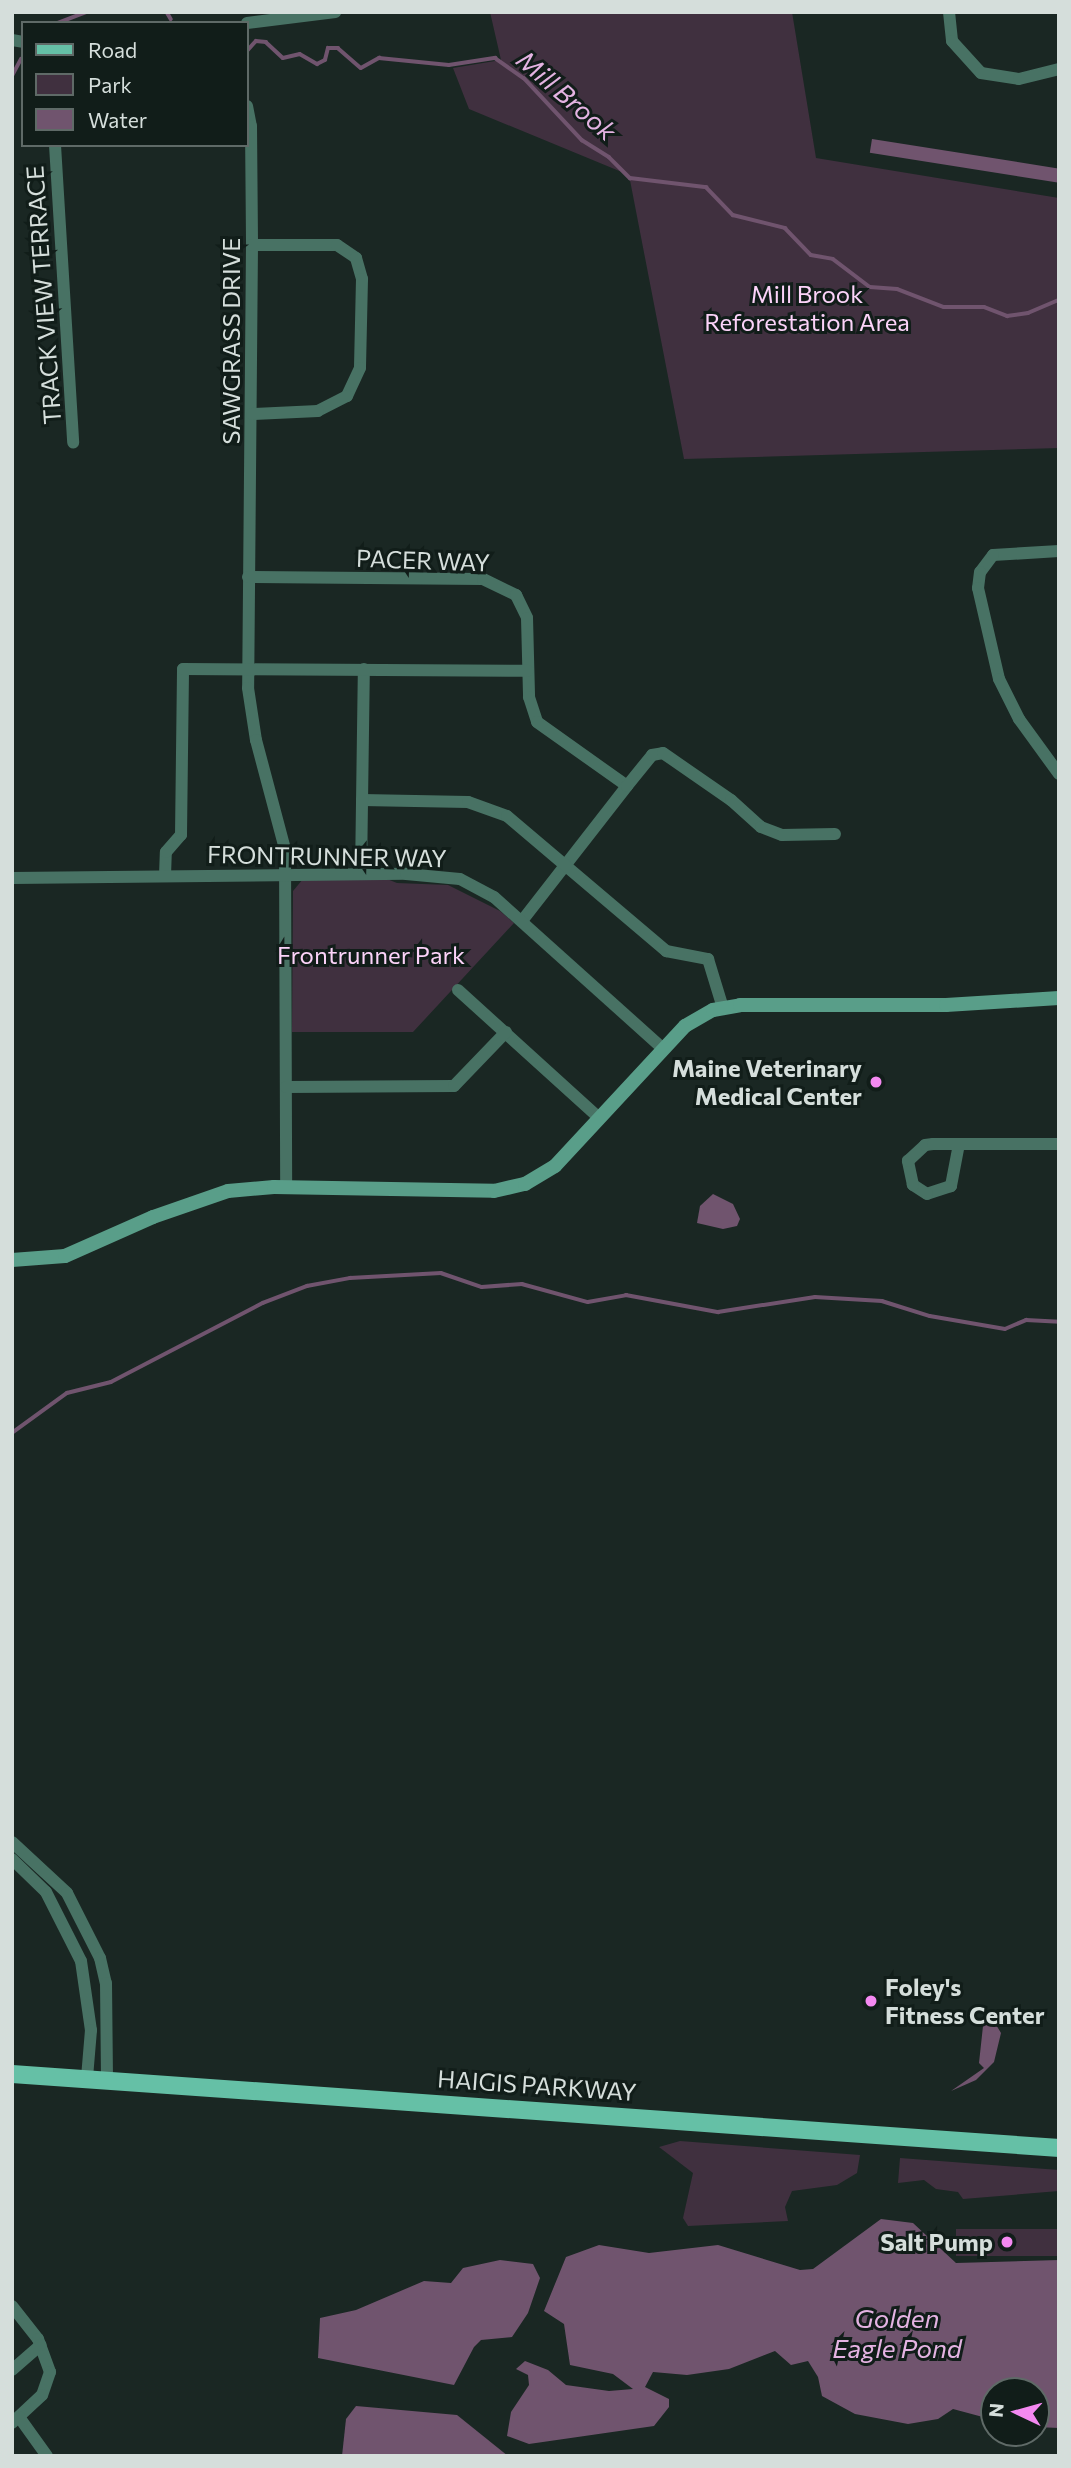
<!DOCTYPE html>
<html>
<head>
<meta charset="utf-8">
<style>
  body { margin:0 }
  #map { position:relative; width:1071px; height:2468px; overflow:hidden; background:#1a2723; font-family:Commissioner,sans-serif }
  div>[style] { position:absolute }
  .green>* { inset:0; background:#40303f; transform-origin:0 0 }
  .water>* { inset:0; background:#70546e; transform-origin:0 0 }
  .stream>* { height:3.5px; margin:-1.75px; padding:0 1.75px; transform-origin:1.75px; border-radius:1.75px; background:#70546e }
  .street>* { height:12px; margin:-6px; padding:0 6px; transform-origin:6px; border-radius:6px; background:#487264 }
  .secondary>* { height:14px; margin:-7px; padding:0 7px; transform-origin:7px; border-radius:7px; background:#599e89 }
  .primary>* { height:18px; margin:-9px; padding:0 9px; transform-origin:9px; border-radius:9px; background:#65c0a6 }
  .dots>* { width:19px; height:19px; translate:-50% -50%; box-sizing:border-box; border:4px solid #111d19; border-radius:50% }
  span { translate:-50% -50%; white-space:nowrap; text-align:center; line-height:1.15; -webkit-text-stroke:6px #111d19; paint-order:stroke }
  .park-label { font-size:24px; color:#fcd3f9 }
  .street-label { font-size:24px; color:#d5dedb }
  .poi-label { font-size:24px; color:#d5dedb; font-weight:700 }
  .right { translate:-100% -50%; text-align:right }
  .left { translate:0 -50%; text-align:left }
  .water-label { font-size:26px; color:#e4b3e2; font-style:italic }
  .frame { position:absolute; inset:0; border:14px solid #d5dedb; pointer-events:none }
  .legend { position:absolute; left:21px; top:21px; width:228px; height:126px; box-sizing:border-box; background:#111d19; border:2px solid #5f6a67; margin:0; padding:9px 12px; list-style:none; font-size:21px; color:#d5dedb }
  .legend li { display:flex; align-items:center; gap:14px; height:35px }
  .legend b { width:35px; border:2px solid #5f6a67 }
  .north { position:absolute; left:980px; top:2377px; width:70px; height:70px; box-sizing:border-box; background:#111d19; border:2px solid #5f6a67; border-radius:50%; rotate:275deg; font-size:19px; font-weight:700; line-height:28px; text-align:center; color:#d5dedb }
  .north::after { content:''; display:block; margin:auto; width:24px; height:32px; background:#f489f1; clip-path:polygon(50% 0,100% 100%,50% 72%,0 100%) }
</style>
</head>
<body>
<div id="map">
  <div class="green">
    <div style="clip-path:polygon(490px 12px,792px 12px,816px 158px,1059px 198px,1059px 448px,684px 459px,629px 175px,469px 109px,453px 68px,501px 60px)"></div>
    <div style="clip-path:polygon(303px 879px,387px 879px,397px 883px,448px 885px,500px 911px,514px 923px,413px 1032px,292px 1032px,293px 891px)"></div>
    <div style="clip-path:polygon(680px 2141px,860px 2155px,857px 2173px,837px 2185px,792px 2191px,785px 2207px,788px 2221px,688px 2226px,683px 2218px,693px 2173px,659px 2147px)"></div>
    <div style="clip-path:polygon(900px 2158px,1059px 2170px,1059px 2191px,963px 2199px,958px 2192px,936px 2189px,924px 2180px,898px 2183px)"></div>
    <div style="left:956px;top:2229px;width:103px;height:27px"></div>
  </div>
  <div class="water">
    <div style="left:872px;top:139px;width:190px;height:14px;rotate:9deg"></div>
    <div style="clip-path:polygon(713px 1194px,733px 1204px,740px 1219px,737px 1226px,723px 1229px,697px 1223px,700px 1206px)"></div>
    <div style="clip-path:polygon(987px 2022px,995px 2023px,1001px 2033px,994px 2062px,976px 2080px,951px 2091px,984px 2068px,979px 2063px,983px 2026px)"></div>
    <div style="clip-path:polygon(881px 2219px,913px 2223px,956px 2263px,1059px 2260px,1059px 2428px,1036px 2427px,1036px 2391px,994px 2391px,994px 2420px,953px 2409px,938px 2419px,908px 2424px,855px 2414px,822px 2396px,818px 2377px,808px 2361px,791px 2365px,775px 2351px,729px 2369px,687px 2375px,653px 2372px,645px 2387px,669px 2399px,669px 2407px,654px 2426px,529px 2444px,507px 2436px,511px 2412px,529px 2385px,528px 2375px,516px 2369px,525px 2361px,548px 2370px,566px 2385px,609px 2391px,633px 2389px,613px 2374px,570px 2365px,564px 2324px,544px 2311px,566px 2257px,599px 2245px,649px 2253px,718px 2245px,800px 2270px,813px 2269px)"></div>
    <div style="clip-path:polygon(500px 2260px,533px 2264px,540px 2278px,528px 2313px,512px 2337px,481px 2340px,474px 2347px,454px 2385px,318px 2358px,320px 2318px,356px 2310px,424px 2281px,451px 2283px,463px 2268px)"></div>
    <div style="clip-path:polygon(356px 2406px,457px 2415px,508px 2456px,342px 2456px,346px 2419px)"></div>
  </div>
  <div class="stream">
    <div style="left:167px;top:12px;width:8px;rotate:60deg"></div>
    <div style="left:58px;top:23px;width:31px;rotate:-21deg"></div>
    <div style="left:247px;top:51px;width:13px;rotate:-48deg"></div>
    <div style="left:256px;top:41px;width:10px;rotate:6deg"></div>
    <div style="left:266px;top:42px;width:23px;rotate:43deg"></div>
    <div style="left:283px;top:58px;width:17px;rotate:-13deg"></div>
    <div style="left:300px;top:54px;width:20px;rotate:30deg"></div>
    <div style="left:317px;top:64px;width:9px;rotate:-27deg"></div>
    <div style="left:325px;top:60px;width:12px;rotate:-76deg"></div>
    <div style="left:328px;top:48px;width:10px"></div>
    <div style="left:338px;top:48px;width:30px;rotate:41deg"></div>
    <div style="left:361px;top:68px;width:21px;rotate:-29deg"></div>
    <div style="left:379px;top:58px;width:70px;rotate:5.7deg"></div>
    <div style="left:449px;top:65px;width:47px;rotate:-8.7deg"></div>
    <div style="left:495px;top:58px;width:35px;rotate:35deg"></div>
    <div style="left:524px;top:78px;width:85px;rotate:46.9deg"></div>
    <div style="left:582px;top:140px;width:32px;rotate:32deg"></div>
    <div style="left:609px;top:157px;width:30px;rotate:45deg"></div>
    <div style="left:630px;top:178px;width:77px;rotate:6.8deg"></div>
    <div style="left:706px;top:187px;width:39px;rotate:46deg"></div>
    <div style="left:733px;top:215px;width:54px;rotate:14deg"></div>
    <div style="left:785px;top:228px;width:37px;rotate:46deg"></div>
    <div style="left:811px;top:255px;width:22px;rotate:10deg"></div>
    <div style="left:833px;top:259px;width:46px;rotate:37.1deg"></div>
    <div style="left:870px;top:287px;width:27px;rotate:4deg"></div>
    <div style="left:897px;top:289px;width:50px;rotate:21deg"></div>
    <div style="left:944px;top:307px;width:40px"></div>
    <div style="left:984px;top:307px;width:25px;rotate:21deg"></div>
    <div style="left:1007px;top:316px;width:21px;rotate:-8deg"></div>
    <div style="left:1028px;top:313px;width:34px;rotate:-23deg"></div>
    <div style="left:12px;top:76px;width:19px;rotate:-62deg"></div>
    <div style="left:12px;top:1433px;width:68px;rotate:-36deg"></div>
    <div style="left:67px;top:1393px;width:45px;rotate:-14deg"></div>
    <div style="left:111px;top:1382px;width:171px;rotate:-27.5deg"></div>
    <div style="left:263px;top:1303px;width:47px;rotate:-21.1deg"></div>
    <div style="left:307px;top:1286px;width:44px;rotate:-10.5deg"></div>
    <div style="left:350px;top:1278px;width:91px;rotate:-3.1deg"></div>
    <div style="left:441px;top:1273px;width:43px;rotate:18.9deg"></div>
    <div style="left:482px;top:1287px;width:40px;rotate:-4.3deg"></div>
    <div style="left:522px;top:1284px;width:68px;rotate:15.3deg"></div>
    <div style="left:588px;top:1302px;width:39px;rotate:-10deg"></div>
    <div style="left:626px;top:1295px;width:94px;rotate:10.5deg"></div>
    <div style="left:718px;top:1312px;width:98px;rotate:-8.8deg"></div>
    <div style="left:815px;top:1297px;width:67px;rotate:3.4deg"></div>
    <div style="left:882px;top:1301px;width:50px;rotate:17.4deg"></div>
    <div style="left:930px;top:1316px;width:76px;rotate:9.8deg"></div>
    <div style="left:1005px;top:1329px;width:23px;rotate:-23deg"></div>
    <div style="left:1026px;top:1320px;width:33px;rotate:3deg"></div>
  </div>
  <div class="street">
    <div style="left:949px;top:12px;width:29px;rotate:84deg"></div>
    <div style="left:952px;top:41px;width:43px;rotate:47.8deg"></div>
    <div style="left:981px;top:73px;width:38px;rotate:9deg"></div>
    <div style="left:1019px;top:79px;width:41px;rotate:-14deg"></div>
    <div style="left:247px;top:23px;width:89px;rotate:-7.1deg"></div>
    <div style="left:12px;top:40px;width:11px;rotate:10deg"></div>
    <div style="left:247px;top:106px;width:20px;rotate:79deg"></div>
    <div style="left:251px;top:126px;width:119px;rotate:89.5deg"></div>
    <div style="left:252px;top:245px;width:443px;rotate:90.5deg"></div>
    <div style="left:248px;top:688px;width:53px;rotate:81.3deg"></div>
    <div style="left:256px;top:740px;width:113px;rotate:75.1deg"></div>
    <div style="left:285px;top:849px;width:339px;rotate:89.8deg"></div>
    <div style="left:55px;top:145px;width:298px;rotate:86.5deg"></div>
    <div style="left:252px;top:245px;width:85px"></div>
    <div style="left:337px;top:245px;width:23px;rotate:34deg"></div>
    <div style="left:356px;top:258px;width:22px;rotate:74deg"></div>
    <div style="left:362px;top:279px;width:89px;rotate:91.3deg"></div>
    <div style="left:360px;top:368px;width:31px;rotate:115deg"></div>
    <div style="left:347px;top:396px;width:33px;rotate:153deg"></div>
    <div style="left:318px;top:411px;width:66px;rotate:177.4deg"></div>
    <div style="left:1059px;top:551px;width:66px;rotate:176.5deg"></div>
    <div style="left:993px;top:555px;width:21px;rotate:127deg"></div>
    <div style="left:980px;top:572px;width:16px;rotate:97deg"></div>
    <div style="left:978px;top:588px;width:93px;rotate:77deg"></div>
    <div style="left:999px;top:679px;width:45px;rotate:63.4deg"></div>
    <div style="left:1019px;top:719px;width:68px;rotate:54deg"></div>
    <div style="left:248px;top:577px;width:235px;rotate:0.5deg"></div>
    <div style="left:483px;top:579px;width:37px;rotate:26deg"></div>
    <div style="left:516px;top:595px;width:25px;rotate:64deg"></div>
    <div style="left:527px;top:618px;width:79px;rotate:88.5deg"></div>
    <div style="left:529px;top:697px;width:26px;rotate:72deg"></div>
    <div style="left:537px;top:722px;width:110px;rotate:35.4deg"></div>
    <div style="left:627px;top:786px;width:171px;rotate:127.9deg"></div>
    <div style="left:627px;top:786px;width:40px;rotate:-51deg"></div>
    <div style="left:652px;top:755px;width:11px;rotate:-10deg"></div>
    <div style="left:663px;top:753px;width:83px;rotate:34.7deg"></div>
    <div style="left:731px;top:800px;width:40px;rotate:42deg"></div>
    <div style="left:761px;top:827px;width:22px;rotate:21deg"></div>
    <div style="left:782px;top:835px;width:53px;rotate:-1.1deg"></div>
    <div style="left:362px;top:800px;width:106px;rotate:1.1deg"></div>
    <div style="left:468px;top:802px;width:41px;rotate:19.7deg"></div>
    <div style="left:507px;top:816px;width:209px;rotate:40.3deg"></div>
    <div style="left:666px;top:951px;width:43px;rotate:10.8deg"></div>
    <div style="left:708px;top:959px;width:51px;rotate:73deg"></div>
    <div style="left:361px;top:874px;width:205px;rotate:-89.2deg"></div>
    <div style="left:165px;top:876px;width:24px;rotate:-88deg"></div>
    <div style="left:166px;top:852px;width:23px;rotate:-49deg"></div>
    <div style="left:181px;top:835px;width:166px;rotate:-89.3deg"></div>
    <div style="left:183px;top:669px;width:345px;rotate:0.3deg"></div>
    <div style="left:12px;top:878px;width:394px;rotate:-0.6deg"></div>
    <div style="left:406px;top:874px;width:54px;rotate:5.3deg"></div>
    <div style="left:460px;top:879px;width:38px;rotate:28deg"></div>
    <div style="left:494px;top:897px;width:226px;rotate:41.9deg"></div>
    <div style="left:458px;top:990px;width:190px;rotate:42.2deg"></div>
    <div style="left:286px;top:1087px;width:168px;rotate:-0.3deg"></div>
    <div style="left:454px;top:1086px;width:75px;rotate:-46.1deg"></div>
    <div style="left:959px;top:1144px;width:43px;rotate:100.8deg"></div>
    <div style="left:951px;top:1186px;width:25px;rotate:162deg"></div>
    <div style="left:927px;top:1194px;width:17px;rotate:-147deg"></div>
    <div style="left:913px;top:1185px;width:25px;rotate:-102deg"></div>
    <div style="left:908px;top:1161px;width:23px;rotate:-43deg"></div>
    <div style="left:925px;top:1145px;width:8px;rotate:-7deg"></div>
    <div style="left:933px;top:1144px;width:126px"></div>
    <div style="left:12px;top:1842px;width:75px;rotate:42.8deg"></div>
    <div style="left:67px;top:1893px;width:73px;rotate:63.1deg"></div>
    <div style="left:100px;top:1958px;width:26px;rotate:77deg"></div>
    <div style="left:106px;top:1983px;width:96px;rotate:89.4deg"></div>
    <div style="left:12px;top:1859px;width:47px;rotate:44.1deg"></div>
    <div style="left:46px;top:1892px;width:77px;rotate:63.1deg"></div>
    <div style="left:81px;top:1961px;width:70px;rotate:81.8deg"></div>
    <div style="left:91px;top:2030px;width:48px;rotate:94.8deg"></div>
    <div style="left:12px;top:2306px;width:42px;rotate:51.8deg"></div>
    <div style="left:38px;top:2339px;width:35px;rotate:70deg"></div>
    <div style="left:50px;top:2372px;width:24px;rotate:109deg"></div>
    <div style="left:42px;top:2395px;width:41px;rotate:137deg"></div>
    <div style="left:12px;top:2370px;width:38px;rotate:-41deg"></div>
    <div style="left:19px;top:2417px;width:48px;rotate:54.3deg"></div>
  </div>
  <div class="secondary">
    <div style="left:12px;top:1260px;width:53px;rotate:-4.3deg"></div>
    <div style="left:65px;top:1256px;width:96px;rotate:-23.9deg"></div>
    <div style="left:153px;top:1217px;width:79px;rotate:-19.1deg"></div>
    <div style="left:228px;top:1191px;width:46px;rotate:-5deg"></div>
    <div style="left:274px;top:1187px;width:220px;rotate:1deg"></div>
    <div style="left:494px;top:1191px;width:32px;rotate:-13deg"></div>
    <div style="left:525px;top:1184px;width:35px;rotate:-31deg"></div>
    <div style="left:555px;top:1166px;width:191px;rotate:-47.1deg"></div>
    <div style="left:685px;top:1026px;width:32px;rotate:-30deg"></div>
    <div style="left:713px;top:1010px;width:27px;rotate:-10deg"></div>
    <div style="left:740px;top:1005px;width:206px"></div>
    <div style="left:946px;top:1005px;width:113px;rotate:-3.5deg"></div>
  </div>
  <div class="primary">
    <div style="left:12px;top:2074px;width:1050px;rotate:4.04deg"></div>
  </div>
  <div class="dots">
    <div style="left:876px;top:1082px;background:#f489f1"></div>
    <div style="left:871px;top:2001px;background:#f489f1"></div>
    <div style="left:1007px;top:2242px;background:#f489f1"></div>
  </div>
  <div class="park-label">
    <span style="left:807px;top:308px">Mill Brook<br>Reforestation Area</span>
    <span style="left:371px;top:955px">Frontrunner Park</span>
  </div>
  <div class="street-label">
    <span style="left:43px;top:295px;rotate:-94deg">TRACK VIEW TERRACE</span>
    <span style="left:231px;top:341px;rotate:-90deg">SAWGRASS DRIVE</span>
    <span style="left:423px;top:560px;rotate:2deg">PACER WAY</span>
    <span style="left:327px;top:856px;rotate:1deg">FRONTRUNNER WAY</span>
    <span style="left:537px;top:2085px;rotate:4deg">HAIGIS PARKWAY</span>
  </div>
  <div class="poi-label">
    <span class="right" style="left:862px;top:1082px">Maine Veterinary<br>Medical Center</span>
    <span class="left" style="left:885px;top:2001px">Foley's<br>Fitness Center</span>
    <span class="right" style="left:993px;top:2242px">Salt Pump</span>
  </div>
  <div class="water-label">
    <span style="left:567px;top:95px;rotate:41deg">Mill Brook</span>
    <span style="left:897px;top:2333px">Golden<br>Eagle Pond</span>
  </div>
  <div class="frame"></div>
  <ul class="legend">
  <li><b style="height:9px;background:#65c0a6"></b>Road</li>
  <li><b style="height:19px;background:#40303f"></b>Park</li>
  <li><b style="height:19px;background:#70546e"></b>Water</li>
  </ul>
  <div class="north">N</div>
</div>
</body>
</html>
